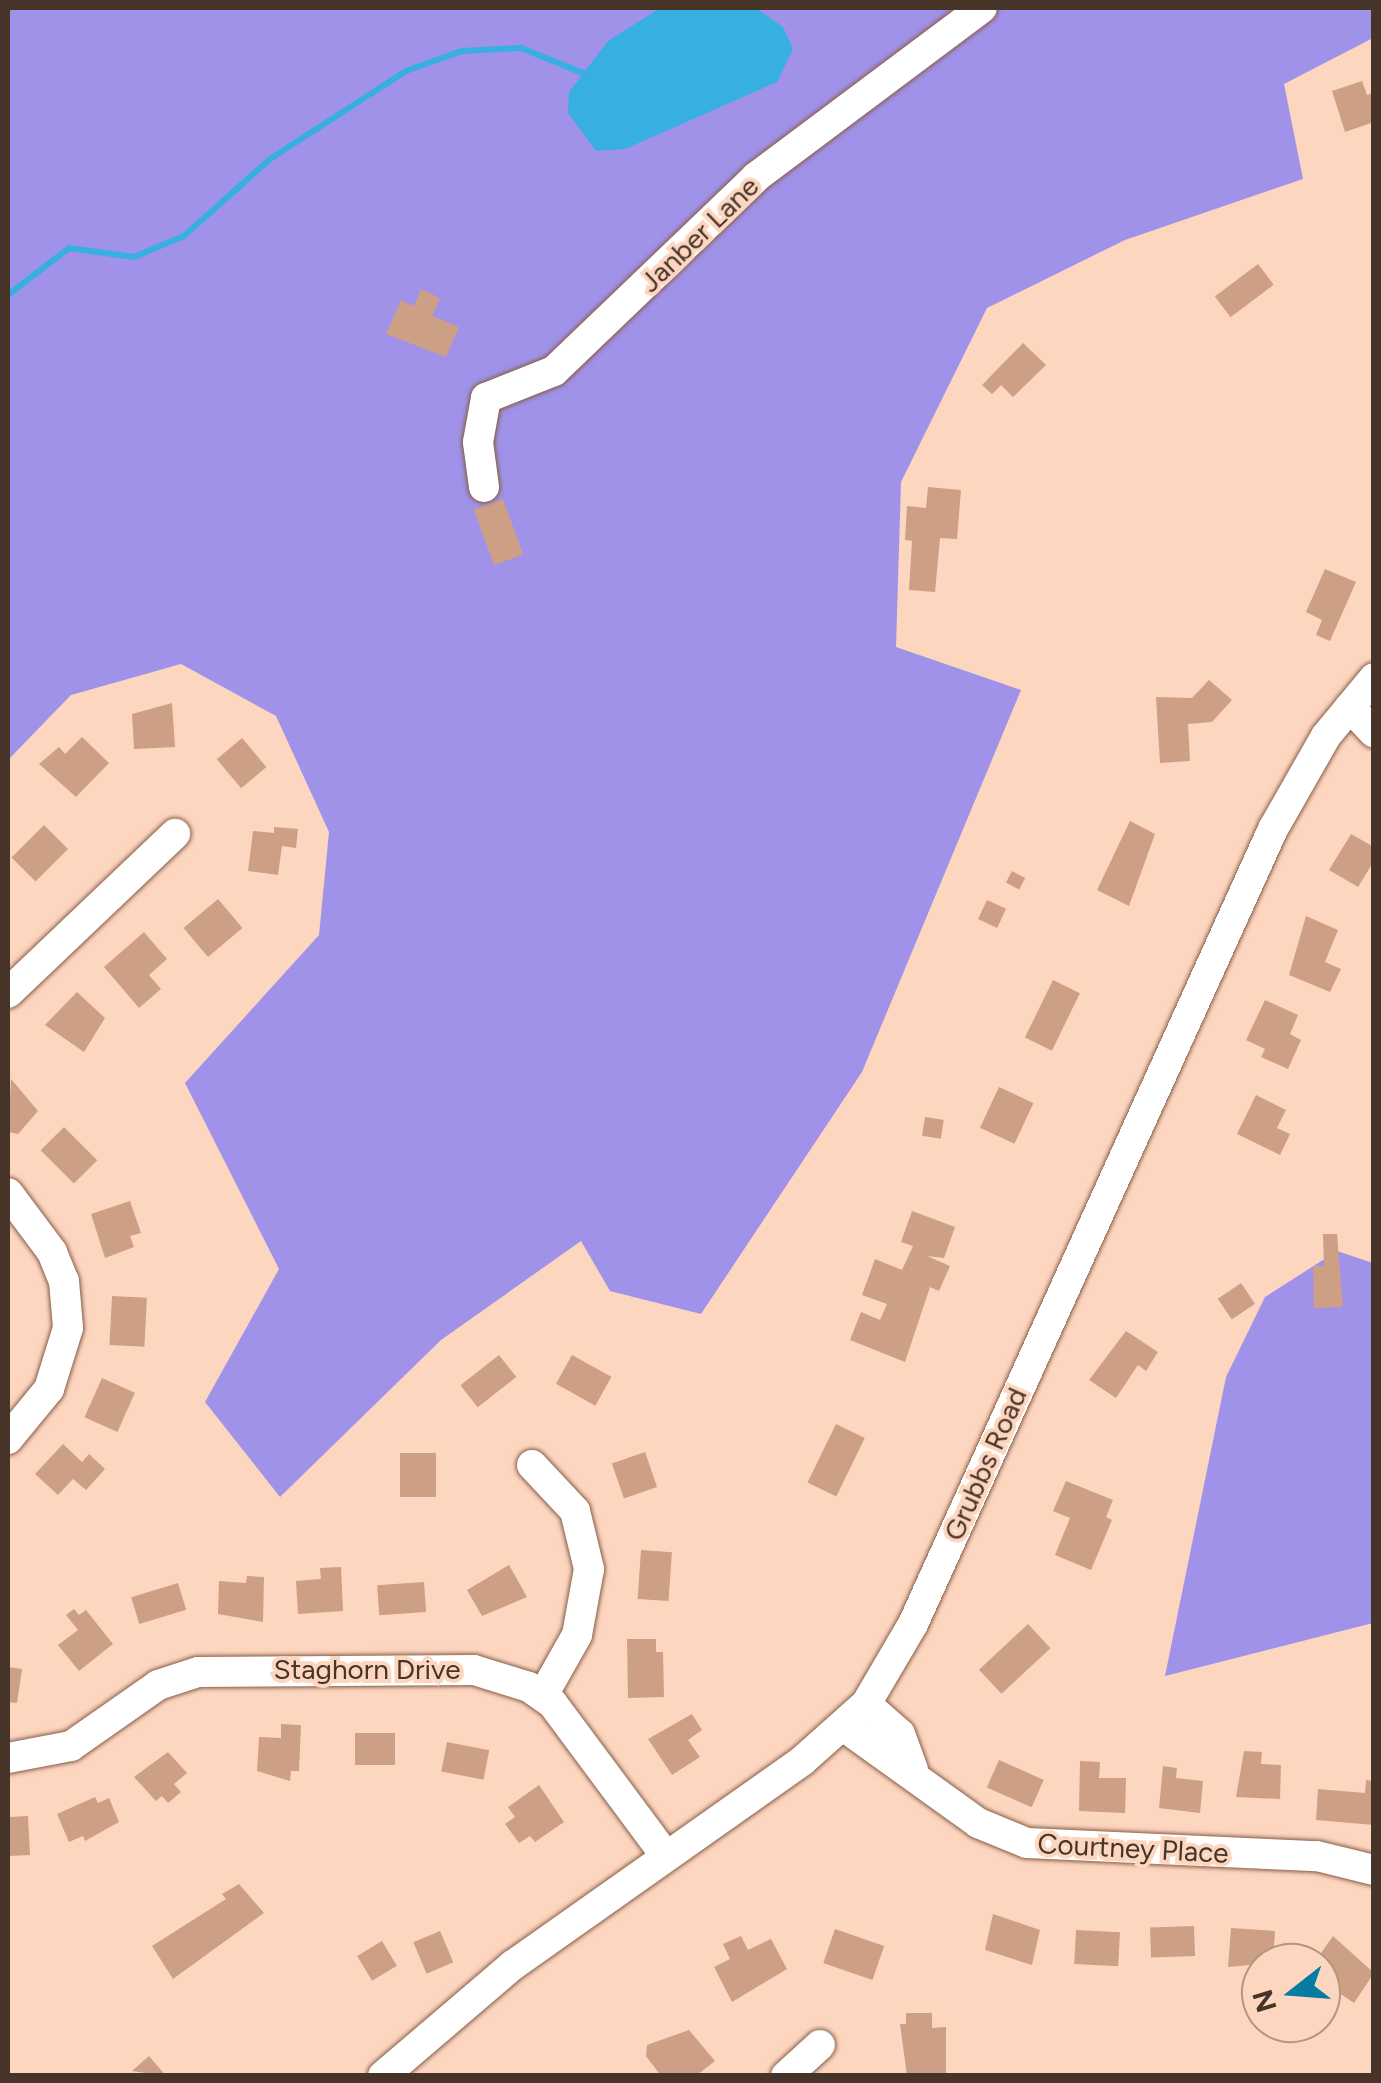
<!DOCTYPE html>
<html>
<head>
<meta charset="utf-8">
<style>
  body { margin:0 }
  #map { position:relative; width:1381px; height:2083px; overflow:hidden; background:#fdd6c0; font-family:Figtree,sans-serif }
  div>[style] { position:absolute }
  .forest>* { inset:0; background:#a092e9 }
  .water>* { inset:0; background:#38afe1 }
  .stream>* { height:6px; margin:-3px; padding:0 3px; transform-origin:3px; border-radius:3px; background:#38afe1 }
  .building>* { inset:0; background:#cd9f85; transform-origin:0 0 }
  .roads { filter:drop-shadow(0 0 2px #875d45) drop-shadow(0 0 2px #875d45) }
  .minor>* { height:30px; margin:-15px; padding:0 15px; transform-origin:15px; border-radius:15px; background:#fff }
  span { translate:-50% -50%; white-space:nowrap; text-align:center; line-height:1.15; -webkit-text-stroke:8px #fdd6c0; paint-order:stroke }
  .street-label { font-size:28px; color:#473429 }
  .frame { position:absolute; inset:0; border:10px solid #473429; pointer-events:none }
  .north { position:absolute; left:1241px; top:1943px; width:100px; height:100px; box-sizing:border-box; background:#fdd6c0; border:2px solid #b49584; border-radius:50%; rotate:253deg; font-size:28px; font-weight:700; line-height:40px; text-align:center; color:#473429 }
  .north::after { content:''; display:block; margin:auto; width:35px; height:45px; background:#067ba3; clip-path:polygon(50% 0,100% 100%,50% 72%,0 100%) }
</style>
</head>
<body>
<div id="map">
  <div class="forest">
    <div style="clip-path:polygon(8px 8px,1373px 8px,1373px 38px,1284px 84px,1303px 179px,1125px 240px,987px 308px,901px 482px,896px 647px,1021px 690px,862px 1072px,701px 1314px,610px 1291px,581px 1241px,441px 1340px,280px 1497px,205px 1402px,279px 1269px,185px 1083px,319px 935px,329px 832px,276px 716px,181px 664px,71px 695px,8px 760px)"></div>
    <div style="clip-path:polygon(1337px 1251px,1373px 1263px,1373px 1623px,1165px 1676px,1226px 1377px,1265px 1297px)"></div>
  </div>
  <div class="water">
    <div style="clip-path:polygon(660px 8px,756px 8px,783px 27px,793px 49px,777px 82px,625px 149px,596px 151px,568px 113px,569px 92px,608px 41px)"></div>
  </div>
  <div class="stream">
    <div style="left:8px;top:295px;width:77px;rotate:-37.6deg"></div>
    <div style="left:69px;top:248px;width:66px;rotate:7.9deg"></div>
    <div style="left:134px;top:257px;width:54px;rotate:-22.8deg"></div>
    <div style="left:184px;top:236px;width:115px;rotate:-41.8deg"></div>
    <div style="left:270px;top:159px;width:162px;rotate:-32.9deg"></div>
    <div style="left:406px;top:71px;width:59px;rotate:-19.7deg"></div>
    <div style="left:462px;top:51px;width:59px;rotate:-2.9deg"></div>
    <div style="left:521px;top:48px;width:67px;rotate:22deg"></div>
  </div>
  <div class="building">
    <div style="clip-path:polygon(1362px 81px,1367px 95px,1374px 93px,1374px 122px,1345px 132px,1332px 91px)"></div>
    <div style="left:1258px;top:264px;width:26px;height:54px;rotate:53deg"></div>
    <div style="clip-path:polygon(421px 289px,440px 298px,432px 316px,459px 327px,446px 357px,386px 334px,401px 300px,414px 306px)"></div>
    <div style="clip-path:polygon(1023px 343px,1046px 365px,1013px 397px,1001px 385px,992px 394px,982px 385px)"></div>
    <div style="clip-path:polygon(928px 487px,961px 490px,957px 539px,940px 538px,935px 592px,909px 590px,912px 541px,905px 540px,907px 506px,926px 508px)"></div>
    <div style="left:503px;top:499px;width:59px;height:31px;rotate:70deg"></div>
    <div style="clip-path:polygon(1325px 569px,1356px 582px,1330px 641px,1316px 635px,1322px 620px,1306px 612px)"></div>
    <div style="clip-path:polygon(1209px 680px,1232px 700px,1212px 722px,1188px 724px,1190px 761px,1160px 763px,1156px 697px,1192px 698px)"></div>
    <div style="clip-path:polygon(172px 703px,175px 747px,134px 749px,132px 714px)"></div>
    <div style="clip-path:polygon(82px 737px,109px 763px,76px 797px,39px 764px,59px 747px,65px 754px)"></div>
    <div style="left:242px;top:738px;width:38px;height:33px;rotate:50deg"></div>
    <div style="clip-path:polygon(1130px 821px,1155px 834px,1129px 906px,1097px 890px)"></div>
    <div style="left:44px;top:825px;width:34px;height:46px;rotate:45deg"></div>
    <div style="clip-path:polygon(274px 827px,298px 829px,296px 848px,282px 846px,278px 875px,248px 871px,253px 831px,274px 833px)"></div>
    <div style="clip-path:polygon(1351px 834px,1374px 847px,1374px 861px,1358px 887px,1329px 870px)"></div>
    <div style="left:1012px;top:871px;width:15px;height:13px;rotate:28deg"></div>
    <div style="left:218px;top:899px;width:38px;height:45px;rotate:50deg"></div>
    <div style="left:987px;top:900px;width:21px;height:21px;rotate:25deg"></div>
    <div style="clip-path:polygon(1306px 916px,1338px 930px,1325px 962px,1341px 969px,1330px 992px,1289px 975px)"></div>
    <div style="clip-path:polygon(144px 932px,167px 959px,149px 975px,161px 989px,139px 1008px,104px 967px)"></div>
    <div style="left:1053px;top:980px;width:30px;height:64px;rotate:26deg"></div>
    <div style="clip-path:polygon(77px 992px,105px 1018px,84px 1052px,45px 1025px)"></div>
    <div style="clip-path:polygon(1265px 1000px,1298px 1015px,1290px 1034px,1301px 1040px,1288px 1069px,1261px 1057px,1265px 1049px,1246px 1040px)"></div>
    <div style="clip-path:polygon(11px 1079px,38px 1111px,18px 1134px,8px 1132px)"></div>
    <div style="left:999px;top:1087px;width:38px;height:45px;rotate:25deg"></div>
    <div style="clip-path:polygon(1256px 1095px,1286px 1110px,1277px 1128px,1290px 1134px,1280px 1155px,1237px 1134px)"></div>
    <div style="left:925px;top:1117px;width:19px;height:19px;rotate:9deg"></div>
    <div style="left:64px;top:1127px;width:47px;height:33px;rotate:45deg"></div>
    <div style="clip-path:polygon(130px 1201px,141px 1233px,130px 1236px,134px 1247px,105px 1258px,91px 1214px)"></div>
    <div style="clip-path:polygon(912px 1211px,955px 1227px,944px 1258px,927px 1256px,950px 1266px,939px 1291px,930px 1287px,905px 1362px,850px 1340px,861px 1312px,880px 1320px,887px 1304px,862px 1295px,875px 1259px,902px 1270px,913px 1246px,901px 1242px)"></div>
    <div style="clip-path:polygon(1323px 1234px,1337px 1234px,1343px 1307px,1314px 1308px,1313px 1266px,1324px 1266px)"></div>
    <div style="left:1241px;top:1283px;width:25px;height:28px;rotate:56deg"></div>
    <div style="left:112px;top:1296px;width:35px;height:49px;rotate:3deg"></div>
    <div style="clip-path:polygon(1126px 1331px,1158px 1352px,1146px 1371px,1138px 1365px,1116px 1398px,1089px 1380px)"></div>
    <div style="left:499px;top:1355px;width:28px;height:49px;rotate:52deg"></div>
    <div style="left:572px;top:1355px;width:45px;height:33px;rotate:29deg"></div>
    <div style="left:102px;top:1378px;width:36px;height:43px;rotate:24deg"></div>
    <div style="left:836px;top:1424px;width:32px;height:65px;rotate:26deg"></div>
    <div style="clip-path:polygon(63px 1444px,82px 1462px,89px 1454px,105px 1469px,86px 1490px,73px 1479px,58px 1495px,35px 1474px)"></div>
    <div style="left:645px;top:1452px;width:37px;height:35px;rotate:71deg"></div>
    <div style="left:400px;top:1453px;width:36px;height:44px"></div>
    <div style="clip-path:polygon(1066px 1481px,1113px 1500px,1106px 1517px,1112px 1520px,1091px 1570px,1055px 1555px,1070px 1518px,1053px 1511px)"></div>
    <div style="left:641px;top:1550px;width:31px;height:49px;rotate:4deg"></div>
    <div style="clip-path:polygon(509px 1565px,527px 1597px,482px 1616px,467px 1590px)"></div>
    <div style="clip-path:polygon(341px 1567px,343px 1611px,298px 1614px,296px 1581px,321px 1579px,320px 1568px)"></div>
    <div style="clip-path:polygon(247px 1576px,264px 1577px,263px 1622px,218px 1614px,219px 1581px,246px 1583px)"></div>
    <div style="left:424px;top:1582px;width:30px;height:47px;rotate:86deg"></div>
    <div style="left:178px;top:1583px;width:28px;height:49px;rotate:73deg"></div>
    <div style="clip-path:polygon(74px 1609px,79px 1615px,86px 1610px,113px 1644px,79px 1671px,58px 1645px,78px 1630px,66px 1615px)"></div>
    <div style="left:1028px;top:1624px;width:33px;height:67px;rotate:47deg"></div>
    <div style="clip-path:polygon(627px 1639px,656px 1639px,656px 1652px,663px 1652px,664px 1697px,628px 1698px)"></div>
    <div style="clip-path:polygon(8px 1667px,22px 1669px,17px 1703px,8px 1702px)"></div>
    <div style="clip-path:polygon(692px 1714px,702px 1730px,688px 1740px,700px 1757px,672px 1775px,648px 1739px)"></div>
    <div style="clip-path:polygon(281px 1724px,301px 1725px,299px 1771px,291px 1771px,290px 1781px,257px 1771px,259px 1737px,281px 1738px)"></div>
    <div style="left:355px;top:1733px;width:40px;height:32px"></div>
    <div style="left:447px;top:1742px;width:43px;height:30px;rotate:11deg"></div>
    <div style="clip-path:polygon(1244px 1751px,1262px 1752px,1261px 1764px,1281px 1765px,1280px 1799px,1236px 1797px)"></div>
    <div style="clip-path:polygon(168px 1752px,187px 1773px,174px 1784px,181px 1792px,168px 1803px,162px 1796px,156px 1801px,134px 1777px)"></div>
    <div style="left:999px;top:1760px;width:49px;height:30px;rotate:24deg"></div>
    <div style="clip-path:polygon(1080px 1761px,1100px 1762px,1099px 1778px,1126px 1778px,1125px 1813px,1079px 1811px)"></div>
    <div style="clip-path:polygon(1163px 1766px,1177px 1768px,1176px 1778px,1203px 1781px,1200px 1813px,1159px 1808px)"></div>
    <div style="clip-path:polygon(1366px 1780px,1374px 1781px,1374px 1825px,1316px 1820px,1318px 1789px,1365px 1793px)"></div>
    <div style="clip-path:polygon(539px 1785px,564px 1822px,535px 1842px,530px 1836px,519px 1843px,505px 1824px,515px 1817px,508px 1807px)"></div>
    <div style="clip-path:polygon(95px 1797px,98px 1803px,109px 1798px,119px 1822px,85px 1841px,83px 1836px,69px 1842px,57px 1814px)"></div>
    <div style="clip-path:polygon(28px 1816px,30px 1855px,8px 1856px,10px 1817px)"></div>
    <div style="clip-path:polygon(239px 1884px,264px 1913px,173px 1979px,152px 1946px,226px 1899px,222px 1894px)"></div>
    <div style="clip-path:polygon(993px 1914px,1040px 1930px,1032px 1965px,985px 1950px)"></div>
    <div style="left:1194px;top:1926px;width:30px;height:44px;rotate:88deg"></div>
    <div style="clip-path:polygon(1231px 1928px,1275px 1931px,1273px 1963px,1228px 1967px)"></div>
    <div style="left:835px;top:1929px;width:52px;height:36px;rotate:19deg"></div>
    <div style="left:1076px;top:1930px;width:44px;height:34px;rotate:3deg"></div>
    <div style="left:440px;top:1931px;width:34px;height:29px;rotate:67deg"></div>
    <div style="clip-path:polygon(741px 1936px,748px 1950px,771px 1939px,787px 1969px,732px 2002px,714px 1967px,730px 1959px,723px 1944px)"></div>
    <div style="clip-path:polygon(1333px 1936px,1374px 1973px,1354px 2003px,1329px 1986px,1321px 1998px,1321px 1963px,1314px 1963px)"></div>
    <div style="left:382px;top:1941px;width:29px;height:29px;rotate:59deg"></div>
    <div style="clip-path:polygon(906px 2013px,932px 2013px,932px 2028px,946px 2027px,946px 2076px,907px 2076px,900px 2024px,906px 2024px)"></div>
    <div style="clip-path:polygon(689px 2030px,715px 2061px,696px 2076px,661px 2076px,646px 2056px,647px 2045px)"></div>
    <div style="clip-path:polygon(149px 2056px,166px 2076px,132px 2071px)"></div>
  </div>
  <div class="roads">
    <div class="minor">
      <div style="left:484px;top:487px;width:45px;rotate:-97.6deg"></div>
      <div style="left:478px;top:442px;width:45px;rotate:-79.7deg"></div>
      <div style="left:486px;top:398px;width:73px;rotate:-21.7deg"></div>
      <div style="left:554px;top:371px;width:280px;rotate:-43.8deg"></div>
      <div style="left:756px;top:177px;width:282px;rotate:-36.8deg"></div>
      <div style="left:1350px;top:707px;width:35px;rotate:47deg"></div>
      <div style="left:8px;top:993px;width:231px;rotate:-43.6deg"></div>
      <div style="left:8px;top:1193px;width:74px;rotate:53.3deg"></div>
      <div style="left:52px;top:1252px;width:31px;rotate:68deg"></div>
      <div style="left:64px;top:1281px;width:47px;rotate:85.1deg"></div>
      <div style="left:68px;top:1328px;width:64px;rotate:107.3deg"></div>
      <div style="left:49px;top:1389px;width:65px;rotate:129.4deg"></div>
      <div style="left:532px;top:1465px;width:63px;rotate:46.9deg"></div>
      <div style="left:575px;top:1511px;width:60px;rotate:76.4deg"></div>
      <div style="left:589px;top:1569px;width:67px;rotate:100.3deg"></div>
      <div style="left:577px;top:1635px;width:69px;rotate:119.5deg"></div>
      <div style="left:866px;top:1704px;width:45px;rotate:41.4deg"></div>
      <div style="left:900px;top:1734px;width:38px;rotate:70deg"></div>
      <div style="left:846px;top:1728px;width:163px;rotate:35.7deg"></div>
      <div style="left:978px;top:1823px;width:53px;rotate:22.2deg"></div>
      <div style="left:1027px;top:1843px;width:290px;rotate:2.6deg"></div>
      <div style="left:1317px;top:1856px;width:59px;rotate:13.8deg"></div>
      <div style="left:8px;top:1758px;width:64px;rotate:-10.8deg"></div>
      <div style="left:71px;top:1746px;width:106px;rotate:-35deg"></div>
      <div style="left:158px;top:1685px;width:42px;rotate:-18deg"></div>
      <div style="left:198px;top:1672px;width:276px;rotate:-0.4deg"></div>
      <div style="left:474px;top:1670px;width:58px;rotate:17.2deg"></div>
      <div style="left:529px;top:1687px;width:29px;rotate:35deg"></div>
      <div style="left:553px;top:1704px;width:188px;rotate:53.4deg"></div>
      <div style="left:383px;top:2076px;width:171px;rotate:-40.5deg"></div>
      <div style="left:513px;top:1965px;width:354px;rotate:-35.2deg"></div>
      <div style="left:802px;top:1761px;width:86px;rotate:-41.7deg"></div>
      <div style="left:866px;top:1704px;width:93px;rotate:-59.6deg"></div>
      <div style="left:913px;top:1624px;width:873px;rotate:-65.64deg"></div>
      <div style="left:1273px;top:829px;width:107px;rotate:-60.3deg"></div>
      <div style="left:1326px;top:736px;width:75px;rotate:-50.4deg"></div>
      <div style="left:786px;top:2076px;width:46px;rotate:-42.4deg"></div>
    </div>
  </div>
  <div class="street-label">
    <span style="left:699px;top:234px;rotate:-44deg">Janber Lane</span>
    <span style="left:985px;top:1464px;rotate:-66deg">Grubbs Road</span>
    <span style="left:367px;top:1669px">Staghorn Drive</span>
    <span style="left:1133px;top:1848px;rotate:3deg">Courtney Place</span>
  </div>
  <div class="frame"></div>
  <div class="north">N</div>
</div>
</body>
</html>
